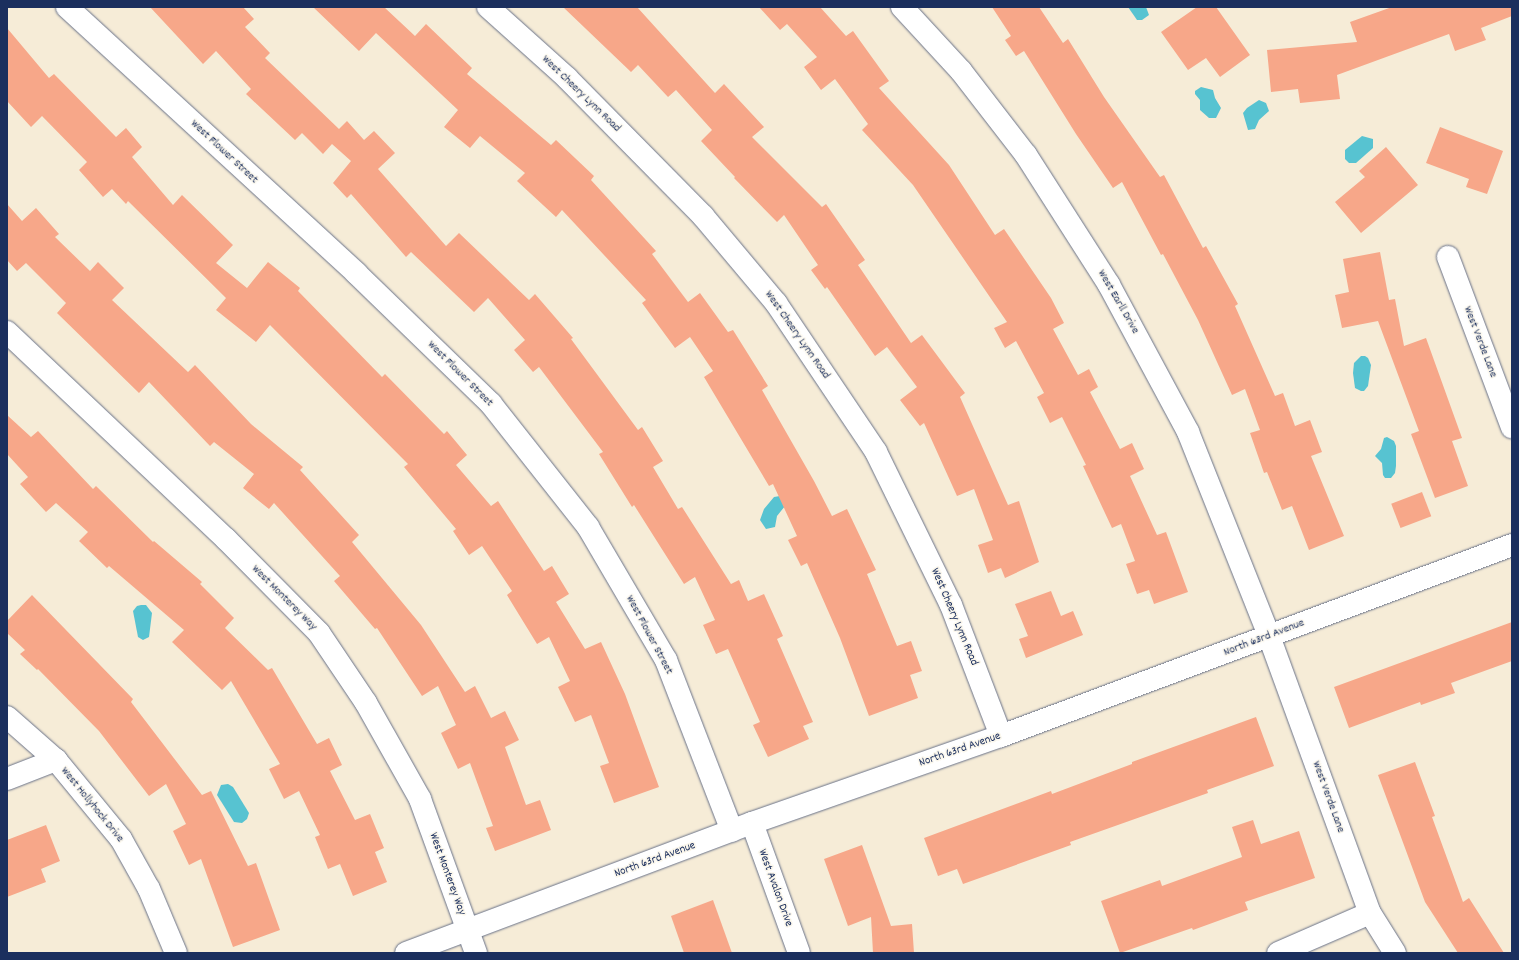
<!DOCTYPE html>
<html>
<head>
<meta charset="utf-8">
<style>
  body { margin:0 }
  #map { position:relative; width:1519px; height:960px; overflow:hidden; background:#f6ecd7; font-family:Dekko,sans-serif }
  div>[style] { position:absolute }
  .water>* { inset:0; background:#57c3d1 }
  .building>* { inset:0; background:#f7a789; transform-origin:0 0 }
  .roads { filter:drop-shadow(0 0 1px #687188) drop-shadow(0 0 1px #687188) }
  .minor>* { height:22px; margin:-11px; padding:0 11px; transform-origin:11px; border-radius:11px; background:#fff }
  span { translate:-50% -50%; white-space:nowrap; text-align:center; line-height:1.15; -webkit-text-stroke:3px #fbf7ec; paint-order:stroke }
  .street-label { font-size:12px; color:#1b2f5e }
  .frame { position:absolute; inset:0; border:8px solid #1b2f5e; pointer-events:none }
</style>
</head>
<body>
<div id="map">
  <div class="water">
    <div style="clip-path:polygon(1128px 7px,1146px 7px,1149px 15px,1142px 20px,1137px 20px)"></div>
    <div style="clip-path:polygon(1201px 87px,1213px 90px,1215px 98px,1221px 108px,1216px 118px,1209px 118px,1200px 110px,1200px 100px,1195px 94px,1195px 91px)"></div>
    <div style="clip-path:polygon(1259px 100px,1266px 103px,1269px 111px,1259px 120px,1255px 129px,1248px 130px,1243px 113px,1247px 108px)"></div>
    <div style="clip-path:polygon(1362px 136px,1373px 139px,1373px 148px,1356px 163px,1349px 163px,1345px 159px,1345px 150px)"></div>
    <div style="clip-path:polygon(1361px 356px,1365px 356px,1368px 358px,1371px 365px,1368px 386px,1364px 391px,1361px 391px,1355px 388px,1353px 373px,1354px 363px)"></div>
    <div style="clip-path:polygon(1387px 437px,1394px 441px,1396px 446px,1396px 466px,1395px 473px,1391px 478px,1385px 478px,1383px 475px,1382px 463px,1375px 456px,1381px 449px,1384px 438px)"></div>
    <div style="clip-path:polygon(780px 496px,785px 506px,777px 516px,775px 527px,766px 529px,760px 520px,764px 509px,774px 497px)"></div>
    <div style="clip-path:polygon(141px 605px,146px 605px,152px 613px,149px 637px,143px 640px,138px 637px,133px 611px,137px 606px)"></div>
    <div style="clip-path:polygon(228px 784px,233px 787px,249px 813px,247px 819px,242px 823px,234px 822px,217px 795px,221px 785px)"></div>
  </div>
  <div class="building">
    <div style="clip-path:polygon(150px 7px,243px 7px,254px 19px,245px 27px,270px 53px,265px 58px,339px 129px,347px 121px,364px 140px,374px 131px,395px 153px,378px 169px,446px 246px,459px 233px,529px 300px,535px 294px,573px 338px,571px 339px,638px 430px,642px 427px,663px 461px,653px 467px,678px 509px,682px 507px,731px 584px,739px 580px,748px 601px,764px 594px,783px 636px,777px 639px,813px 722px,803px 726px,809px 739px,768px 757px,753px 725px,760px 722px,728px 649px,716px 654px,703px 625px,715px 620px,695px 577px,684px 584px,634px 505px,632px 507px,599px 454px,603px 452px,539px 367px,533px 372px,514px 350px,525px 340px,488px 298px,474px 312px,411px 252px,406px 257px,351px 194px,347px 198px,333px 183px,351px 161px,332px 144px,323px 154px,302px 133px,295px 140px,246px 94px,251px 89px,216px 51px,203px 64px)"></div>
    <div style="clip-path:polygon(313px 7px,384px 7px,415px 36px,426px 24px,472px 68px,467px 74px,551px 145px,556px 140px,594px 176px,591px 180px,656px 251px,652px 254px,688px 302px,700px 293px,728px 332px,733px 330px,768px 386px,762px 390px,814px 481px,832px 516px,847px 509px,876px 570px,867px 574px,897px 646px,911px 641px,922px 671px,910px 675px,918px 698px,869px 716px,840px 638px,807px 563px,801px 566px,788px 540px,797px 536px,773px 484px,769px 486px,704px 377px,713px 371px,690px 337px,675px 348px,642px 303px,646px 300px,562px 210px,556px 217px,517px 181px,525px 173px,480px 136px,470px 148px,444px 127px,458px 110px,376px 33px,359px 51px)"></div>
    <div style="clip-path:polygon(563px 7px,637px 7px,715px 93px,724px 84px,764px 127px,752px 137px,822px 207px,826px 204px,865px 260px,858px 265px,911px 343px,922px 335px,965px 393px,960px 397px,1008px 505px,1019px 501px,1039px 562px,1005px 578px,1001px 568px,988px 573px,978px 545px,993px 540px,974px 489px,957px 496px,924px 423px,920px 426px,900px 400px,917px 387px,887px 347px,875px 356px,827px 287px,825px 289px,811px 270px,818px 265px,784px 215px,777px 222px,734px 178px,735px 177px,701px 141px,712px 130px,676px 90px,668px 97px,638px 65px,631px 72px)"></div>
    <div style="clip-path:polygon(759px 7px,820px 7px,846px 36px,853px 31px,889px 81px,879px 88px,949px 165px,995px 235px,1004px 229px,1051px 298px,1064px 323px,1053px 329px,1078px 375px,1089px 369px,1098px 387px,1090px 392px,1120px 449px,1132px 443px,1144px 469px,1130px 476px,1157px 535px,1166px 532px,1188px 592px,1154px 604px,1149px 590px,1137px 594px,1126px 564px,1135px 561px,1121px 524px,1112px 528px,1083px 466px,1086px 465px,1062px 417px,1050px 423px,1037px 397px,1044px 393px,1016px 341px,1005px 348px,994px 328px,1007px 322px,913px 185px,862px 130px,868px 124px,835px 79px,821px 90px,804px 67px,817px 57px,787px 24px,780px 30px)"></div>
    <div style="clip-path:polygon(992px 7px,1039px 7px,1063px 43px,1068px 39px,1104px 97px,1160px 177px,1164px 175px,1203px 248px,1206px 246px,1238px 304px,1235px 306px,1275px 396px,1283px 393px,1295px 426px,1310px 420px,1322px 452px,1311px 456px,1344px 536px,1309px 550px,1292px 506px,1282px 510px,1267px 472px,1264px 473px,1250px 433px,1260px 430px,1245px 389px,1232px 395px,1198px 320px,1163px 254px,1161px 255px,1122px 182px,1113px 188px,1076px 134px,1024px 51px,1016px 56px,1005px 40px,1011px 36px)"></div>
    <div style="clip-path:polygon(1197px 7px,1216px 7px,1250px 55px,1220px 77px,1206px 58px,1188px 70px,1161px 32px)"></div>
    <div style="clip-path:polygon(1392px 7px,1512px 7px,1512px 16px,1481px 28px,1486px 40px,1455px 51px,1449px 34px,1337px 75px,1340px 99px,1300px 103px,1298px 89px,1271px 92px,1267px 50px,1357px 42px,1350px 22px)"></div>
    <div style="clip-path:polygon(7px 28px,49px 78px,54px 74px,116px 137px,126px 128px,142px 147px,132px 157px,173px 205px,182px 195px,233px 245px,216px 263px,247px 288px,268px 262px,300px 288px,298px 291px,382px 377px,385px 374px,444px 434px,447px 431px,467px 455px,456px 465px,491px 506px,498px 501px,544px 571px,552px 566px,569px 594px,556px 602px,585px 649px,601px 642px,625px 694px,659px 787px,614px 803px,600px 766px,609px 763px,591px 715px,575px 722px,558px 687px,570px 681px,549px 637px,537px 644px,507px 595px,512px 591px,482px 546px,469px 555px,453px 531px,456px 529px,404px 467px,408px 464px,270px 325px,256px 342px,216px 310px,226px 298px,128px 201px,126px 204px,112px 189px,103px 197px,79px 170px,87px 162px,42px 116px,31px 127px,7px 101px)"></div>
    <div style="clip-path:polygon(1440px 127px,1503px 151px,1487px 194px,1466px 187px,1469px 179px,1426px 163px)"></div>
    <div style="clip-path:polygon(1386px 147px,1418px 185px,1361px 233px,1335px 202px,1365px 177px,1359px 171px)"></div>
    <div style="clip-path:polygon(7px 204px,22px 221px,36px 208px,59px 234px,55px 237px,90px 271px,98px 262px,124px 288px,112px 300px,188px 372px,195px 365px,251px 424px,303px 467px,300px 470px,359px 535px,352px 542px,421px 625px,465px 692px,475px 686px,491px 718px,505px 711px,519px 740px,505px 747px,526px 805px,540px 800px,551px 830px,495px 851px,486px 828px,493px 826px,470px 763px,458px 769px,441px 733px,456px 725px,438px 686px,422px 696px,377px 628px,375px 629px,334px 581px,340px 576px,274px 503px,269px 509px,243px 488px,254px 474px,214px 442px,210px 446px,149px 382px,139px 393px,57px 313px,66px 303px,26px 263px,17px 271px,7px 260px)"></div>
    <div style="clip-path:polygon(1380px 252px,1389px 300px,1395px 299px,1404px 346px,1426px 338px,1462px 438px,1452px 441px,1468px 486px,1435px 498px,1411px 434px,1419px 431px,1378px 321px,1342px 328px,1335px 295px,1349px 292px,1343px 259px)"></div>
    <div style="clip-path:polygon(7px 415px,31px 437px,38px 431px,93px 489px,96px 486px,153px 542px,154px 541px,202px 582px,200px 584px,234px 618px,225px 628px,268px 670px,272px 668px,317px 744px,329px 738px,342px 765px,330px 771px,355px 820px,370px 814px,384px 848px,375px 852px,387px 882px,353px 896px,340px 864px,328px 869px,315px 837px,320px 835px,299px 791px,284px 799px,269px 769px,280px 764px,231px 681px,222px 690px,172px 642px,184px 630px,109px 566px,107px 568px,79px 541px,88px 532px,56px 503px,46px 512px,20px 484px,28px 477px,7px 454px)"></div>
    <div style="left:1422px;top:492px;width:26px;height:33px;rotate:69deg"></div>
    <div style="clip-path:polygon(1051px 591px,1061px 616px,1073px 611px,1083px 635px,1026px 658px,1019px 639px,1028px 636px,1015px 604px)"></div>
    <div style="clip-path:polygon(32px 595px,133px 699px,131px 702px,202px 795px,211px 791px,248px 866px,256px 863px,280px 930px,233px 947px,201px 859px,189px 865px,173px 831px,186px 824px,166px 784px,149px 796px,99px 731px,38px 669px,37px 670px,20px 654px,25px 650px,7px 633px,7px 621px)"></div>
    <div style="clip-path:polygon(1512px 622px,1512px 661px,1451px 683px,1455px 693px,1421px 705px,1420px 702px,1349px 728px,1334px 687px)"></div>
    <div style="clip-path:polygon(1256px 717px,1274px 766px,1207px 790px,1208px 793px,1070px 842px,1071px 845px,963px 884px,957px 869px,938px 876px,924px 838px,1051px 791px,1052px 794px,1132px 764px,1132px 762px)"></div>
    <div style="clip-path:polygon(1415px 762px,1435px 816px,1432px 817px,1463px 902px,1469px 898px,1504px 953px,1458px 953px,1425px 902px,1378px 775px)"></div>
    <div style="clip-path:polygon(1253px 820px,1261px 844px,1299px 831px,1315px 878px,1245px 902px,1248px 910px,1193px 930px,1192px 928px,1120px 953px,1101px 901px,1160px 880px,1162px 886px,1242px 857px,1232px 827px)"></div>
    <div style="clip-path:polygon(46px 825px,60px 861px,41px 869px,46px 882px,7px 897px,7px 840px)"></div>
    <div style="clip-path:polygon(862px 845px,891px 926px,912px 924px,914px 953px,873px 953px,871px 917px,848px 926px,824px 859px)"></div>
    <div style="clip-path:polygon(713px 900px,732px 953px,684px 953px,671px 916px)"></div>
  </div>
  <div class="roads">
    <div class="minor">
      <div style="left:67px;top:7px;width:393px;rotate:42.6deg"></div>
      <div style="left:356px;top:273px;width:188px;rotate:44.1deg"></div>
      <div style="left:491px;top:404px;width:157px;rotate:51.7deg"></div>
      <div style="left:588px;top:527px;width:154px;rotate:59.6deg"></div>
      <div style="left:666px;top:660px;width:183px;rotate:68.9deg"></div>
      <div style="left:488px;top:7px;width:106px;rotate:41.9deg"></div>
      <div style="left:567px;top:78px;width:194px;rotate:45.4deg"></div>
      <div style="left:703px;top:216px;width:114px;rotate:50deg"></div>
      <div style="left:776px;top:303px;width:179px;rotate:56.1deg"></div>
      <div style="left:876px;top:452px;width:170px;rotate:63.9deg"></div>
      <div style="left:951px;top:605px;width:140px;rotate:69.1deg"></div>
      <div style="left:902px;top:7px;width:87px;rotate:47.3deg"></div>
      <div style="left:961px;top:71px;width:106px;rotate:52.3deg"></div>
      <div style="left:1026px;top:155px;width:154px;rotate:57.4deg"></div>
      <div style="left:1109px;top:285px;width:167px;rotate:61.7deg"></div>
      <div style="left:1188px;top:432px;width:219px;rotate:68.3deg"></div>
      <div style="left:1269px;top:636px;width:295px;rotate:70deg"></div>
      <div style="left:1370px;top:913px;width:47px;rotate:58deg"></div>
      <div style="left:1448px;top:257px;width:182px;rotate:69.4deg"></div>
      <div style="left:7px;top:332px;width:301px;rotate:43.4deg"></div>
      <div style="left:226px;top:539px;width:132px;rotate:45.3deg"></div>
      <div style="left:319px;top:633px;width:84px;rotate:56.1deg"></div>
      <div style="left:366px;top:703px;width:110px;rotate:60.6deg"></div>
      <div style="left:420px;top:799px;width:164px;rotate:70deg"></div>
      <div style="left:7px;top:717px;width:65px;rotate:41.3deg"></div>
      <div style="left:56px;top:760px;width:102px;rotate:50.6deg"></div>
      <div style="left:121px;top:839px;width:57px;rotate:60.8deg"></div>
      <div style="left:149px;top:889px;width:69px;rotate:67.1deg"></div>
      <div style="left:7px;top:779px;width:53px;rotate:-21.2deg"></div>
      <div style="left:752px;top:823px;width:138px;rotate:70.1deg"></div>
      <div style="left:406px;top:953px;width:370px;rotate:-20.6deg"></div>
      <div style="left:752px;top:823px;width:264px;rotate:-19.3deg"></div>
      <div style="left:1001px;top:736px;width:546px;rotate:-20.49deg"></div>
      <div style="left:1278px;top:953px;width:100px;rotate:-23.5deg"></div>
    </div>
  </div>
  <div class="street-label">
    <span style="left:581px;top:94px;rotate:44deg">West Cheery Lynn Road</span>
    <span style="left:224px;top:152px;rotate:43deg">West Flower Street</span>
    <span style="left:1118px;top:302px;rotate:60deg">West Earll Drive</span>
    <span style="left:797px;top:335px;rotate:55deg">West Cheery Lynn Road</span>
    <span style="left:1480px;top:342px;rotate:69deg">West Verde Lane</span>
    <span style="left:460px;top:374px;rotate:45deg">West Flower Street</span>
    <span style="left:284px;top:598px;rotate:45deg">West Monterey Way</span>
    <span style="left:954px;top:617px;rotate:67deg">West Cheery Lynn Road</span>
    <span style="left:649px;top:635px;rotate:62deg">West Flower Street</span>
    <span style="left:1264px;top:638px;rotate:-21deg">North 63rd Avenue</span>
    <span style="left:960px;top:750px;rotate:-19deg">North 63rd Avenue</span>
    <span style="left:1328px;top:797px;rotate:70deg">West Verde Lane</span>
    <span style="left:92px;top:805px;rotate:51deg">West Hollyhock Drive</span>
    <span style="left:655px;top:860px;rotate:-20deg">North 63rd Avenue</span>
    <span style="left:447px;top:874px;rotate:70deg">West Monterey Way</span>
    <span style="left:775px;top:888px;rotate:70deg">West Avalon Drive</span>
  </div>
  <div class="frame"></div>
</div>
</body>
</html>
